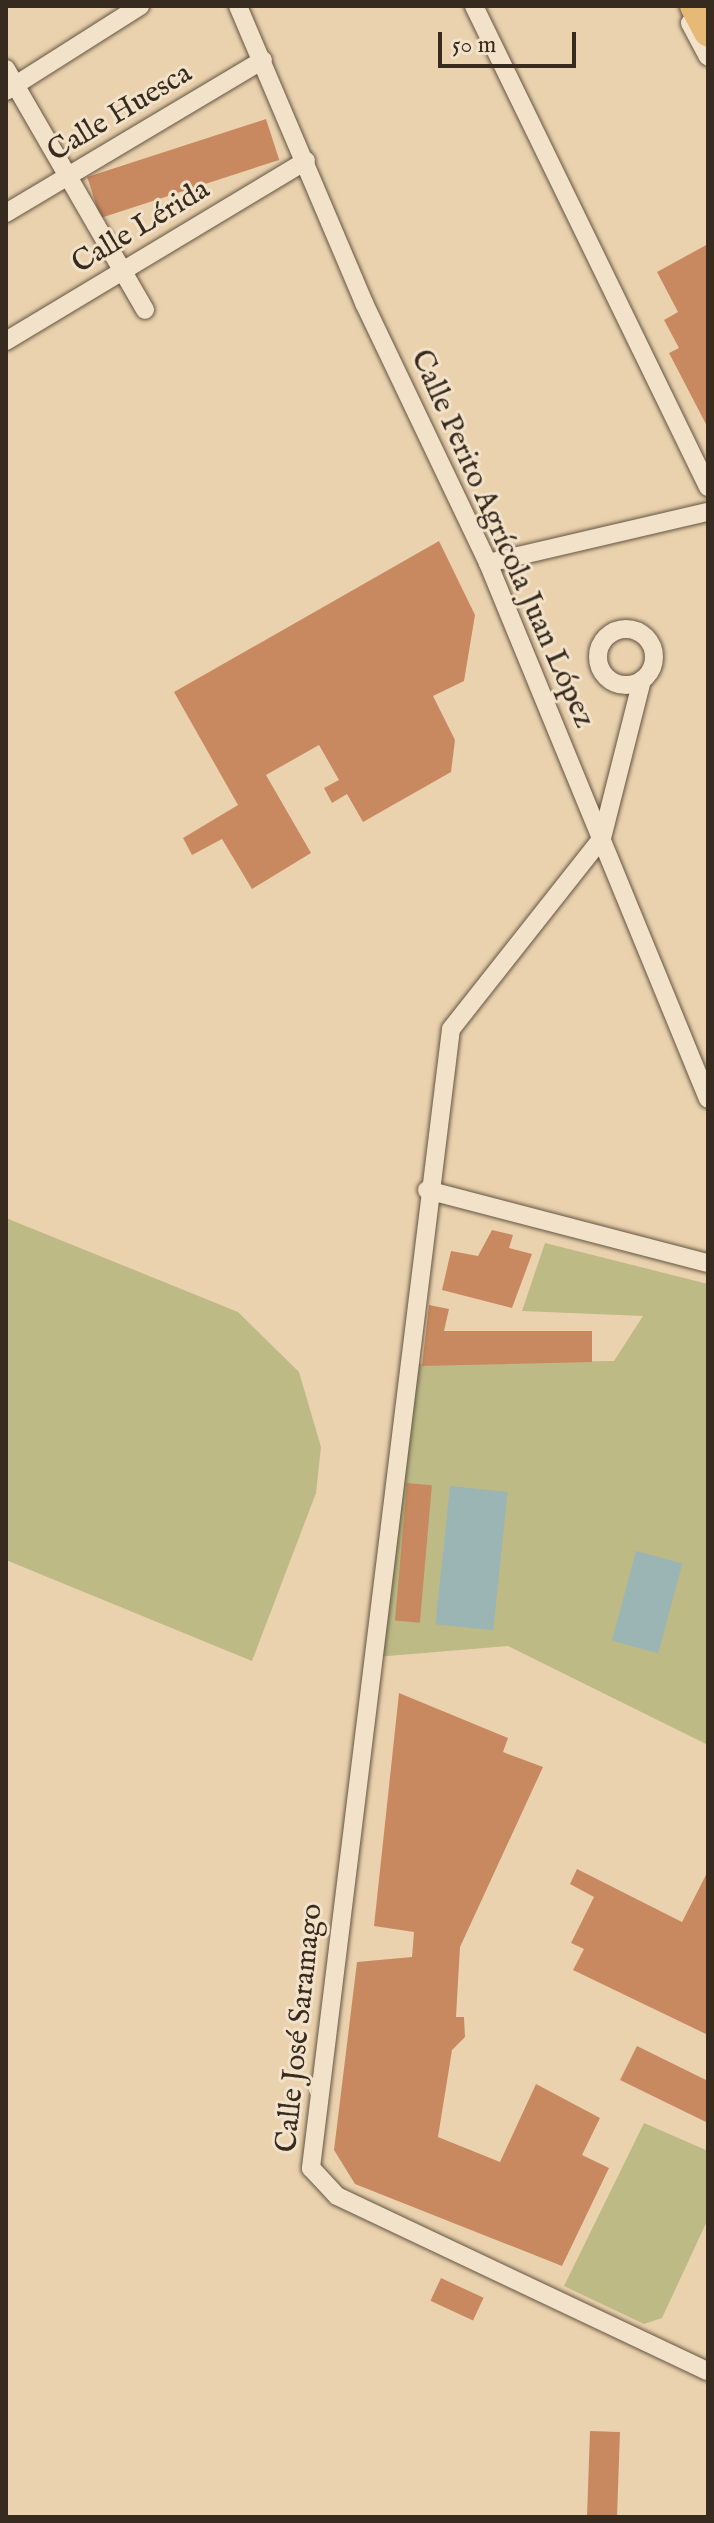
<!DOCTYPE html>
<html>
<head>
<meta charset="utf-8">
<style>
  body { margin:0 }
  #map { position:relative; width:714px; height:2523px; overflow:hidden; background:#ebd2ae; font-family:"IM FELL English",serif }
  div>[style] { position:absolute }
  .green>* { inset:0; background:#bdba86 }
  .water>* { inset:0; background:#9bb5b4; transform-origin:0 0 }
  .building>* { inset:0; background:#c98960; transform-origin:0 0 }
  .roads { filter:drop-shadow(0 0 2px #635542) drop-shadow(0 0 2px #635542) }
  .minor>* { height:18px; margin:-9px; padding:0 9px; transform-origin:9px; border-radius:9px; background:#f2e2ca }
  .minor>.ring { margin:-9px; padding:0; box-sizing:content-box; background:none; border:18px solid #f2e2ca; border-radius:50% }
  .primary>* { height:28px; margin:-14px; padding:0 14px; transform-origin:14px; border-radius:14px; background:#e6b977 }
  span { translate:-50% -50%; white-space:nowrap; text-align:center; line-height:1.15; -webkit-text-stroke:6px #f2e2ca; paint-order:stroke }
  .street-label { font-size:30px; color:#362b1e }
  .frame { position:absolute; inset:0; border:8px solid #362b1e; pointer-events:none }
  .scale { position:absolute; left:438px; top:32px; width:138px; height:36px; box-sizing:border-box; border:4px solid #362b1e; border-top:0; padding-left:10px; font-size:24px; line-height:28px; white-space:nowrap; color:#362b1e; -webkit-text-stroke:6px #f2e2ca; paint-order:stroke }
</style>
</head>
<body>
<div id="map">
  <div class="green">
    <div style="clip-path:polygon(6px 1218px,238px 1312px,299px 1372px,321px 1447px,316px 1493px,252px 1661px,6px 1560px)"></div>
    <div style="clip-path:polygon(545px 1243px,708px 1284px,708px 1745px,508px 1646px,376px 1657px,410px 1364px,614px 1361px,643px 1316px,522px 1311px)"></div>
    <div style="clip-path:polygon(644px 2123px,708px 2151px,708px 2219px,662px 2318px,644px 2324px,564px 2286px)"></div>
  </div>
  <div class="water">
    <div style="left:450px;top:1486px;width:58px;height:139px;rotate:6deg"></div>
    <div style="left:636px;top:1551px;width:48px;height:93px;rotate:15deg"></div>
  </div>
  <div class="building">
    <div style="left:266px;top:119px;width:43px;height:188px;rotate:72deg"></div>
    <div style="clip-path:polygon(708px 244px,708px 428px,669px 353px,679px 348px,664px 320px,678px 312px,657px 272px)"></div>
    <div style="clip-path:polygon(439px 541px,475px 615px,464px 681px,433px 696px,455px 740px,451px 772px,363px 822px,347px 794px,332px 803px,324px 788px,339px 780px,319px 745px,266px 775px,311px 853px,252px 889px,222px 839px,192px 855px,183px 838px,238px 805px,174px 692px)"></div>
    <div style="clip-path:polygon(492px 1230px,513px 1235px,509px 1248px,532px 1254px,512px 1308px,442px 1290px,451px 1251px,478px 1256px)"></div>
    <div style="clip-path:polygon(429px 1305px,449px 1309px,444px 1331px,592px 1331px,592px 1362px,422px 1366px)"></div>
    <div style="left:407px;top:1483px;width:25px;height:138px;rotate:5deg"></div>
    <div style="clip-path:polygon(399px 1693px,508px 1738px,503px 1752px,543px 1767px,460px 1947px,456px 2017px,464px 2017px,465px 2037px,452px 2050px,438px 2137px,500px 2162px,536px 2084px,600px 2118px,582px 2155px,609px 2168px,562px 2266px,355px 2184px,334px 2150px,357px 1962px,412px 1957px,414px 1932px,374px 1926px)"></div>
    <div style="clip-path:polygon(577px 1869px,682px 1922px,708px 1871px,708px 2035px,573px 1970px,584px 1949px,571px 1943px,594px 1897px,570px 1884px)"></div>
    <div style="clip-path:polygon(637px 2046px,708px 2081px,708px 2123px,620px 2080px)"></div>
    <div style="left:441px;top:2278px;width:47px;height:25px;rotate:25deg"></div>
    <div style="left:590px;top:2431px;width:30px;height:86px;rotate:2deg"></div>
  </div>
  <div class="roads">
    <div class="minor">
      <div style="left:238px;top:6px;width:323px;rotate:67deg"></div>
      <div style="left:364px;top:303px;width:288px;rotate:64.5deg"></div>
      <div style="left:488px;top:563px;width:579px;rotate:67.68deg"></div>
      <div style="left:474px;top:6px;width:535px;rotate:64.06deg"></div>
      <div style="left:690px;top:23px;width:38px;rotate:62deg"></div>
      <div style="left:6px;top:69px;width:278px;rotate:60deg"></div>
      <div style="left:6px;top:91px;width:159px;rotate:-32.4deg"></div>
      <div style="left:6px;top:213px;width:299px;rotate:-30.8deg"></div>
      <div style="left:6px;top:341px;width:350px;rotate:-31deg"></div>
      <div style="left:488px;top:563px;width:226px;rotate:-13.1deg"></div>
      <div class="ring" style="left:598px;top:629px;width:38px;height:38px"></div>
      <div style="left:642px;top:680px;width:163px;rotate:104.2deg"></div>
      <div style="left:602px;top:838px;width:243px;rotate:128.3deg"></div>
      <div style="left:451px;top:1029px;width:1148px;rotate:97.01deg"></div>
      <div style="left:311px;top:2168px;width:38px;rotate:47deg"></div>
      <div style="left:337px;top:2196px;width:410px;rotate:25.3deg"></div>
      <div style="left:427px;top:1190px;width:290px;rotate:14.6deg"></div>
    </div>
    <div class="primary">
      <div style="left:694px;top:6px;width:30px;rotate:62deg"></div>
    </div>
  </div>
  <div class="street-label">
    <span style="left:120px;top:113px;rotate:-31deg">Calle Huesca</span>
    <span style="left:141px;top:227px;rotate:-31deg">Calle Lérida</span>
    <span style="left:502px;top:539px;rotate:66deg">Calle Perito Agrícola Juan López</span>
    <span style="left:300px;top:2028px;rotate:-84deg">Calle José Saramago</span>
  </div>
  <div class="frame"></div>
  <div class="scale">50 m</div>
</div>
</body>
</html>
